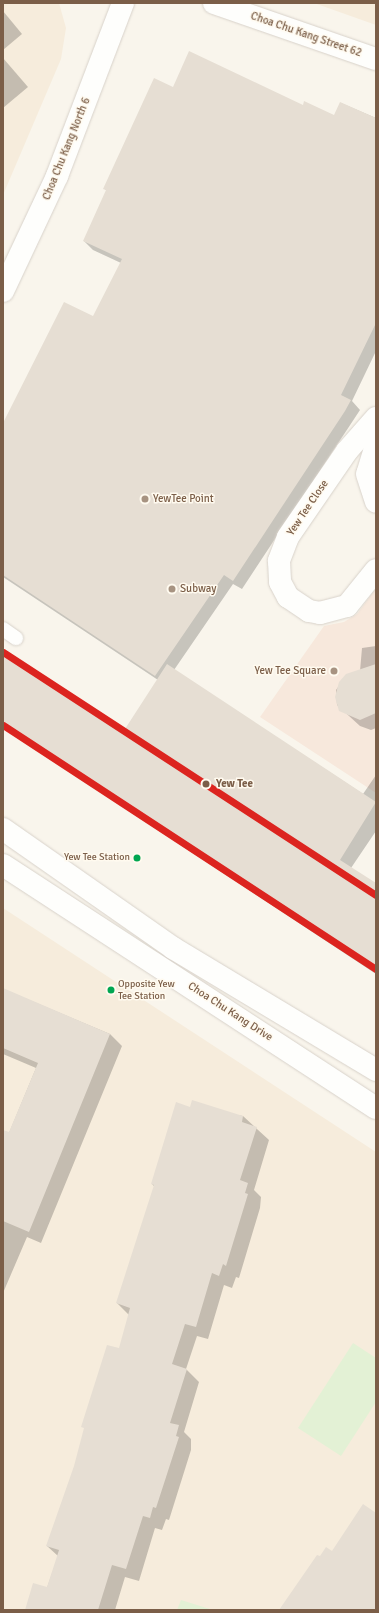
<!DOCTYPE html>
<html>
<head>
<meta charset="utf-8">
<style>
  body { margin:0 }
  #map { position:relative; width:379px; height:1613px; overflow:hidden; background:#f9f5ec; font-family:Signika,sans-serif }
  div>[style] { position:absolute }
  .residential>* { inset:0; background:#f6ecdc }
  .commercial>* { inset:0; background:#f7e8dc }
  .green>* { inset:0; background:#e3f1d5 }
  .shadow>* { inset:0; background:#0003 }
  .building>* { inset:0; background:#e6ded3 }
  .roads { filter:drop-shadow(0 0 1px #d8d2ca) drop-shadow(0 0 1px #d8d2ca) }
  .service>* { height:14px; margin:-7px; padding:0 7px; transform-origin:7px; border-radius:7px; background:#fefefc }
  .minor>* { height:22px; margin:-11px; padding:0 11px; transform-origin:11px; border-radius:11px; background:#fefefc }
  .tertiary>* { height:22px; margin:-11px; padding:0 11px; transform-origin:11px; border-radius:11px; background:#fefefc }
  .secondary>* { height:22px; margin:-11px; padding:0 11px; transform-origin:11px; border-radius:11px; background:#fefefc }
  .metro-1>* { height:7px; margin:-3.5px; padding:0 3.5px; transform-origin:3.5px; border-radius:3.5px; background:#dc241f }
  .dots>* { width:11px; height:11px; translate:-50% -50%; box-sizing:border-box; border:2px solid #fffaef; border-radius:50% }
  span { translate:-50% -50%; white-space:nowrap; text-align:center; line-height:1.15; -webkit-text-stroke:3px #fffaef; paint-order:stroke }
  .bus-label { font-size:10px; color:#7b5e48 }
  .right { translate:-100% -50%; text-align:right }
  .left { translate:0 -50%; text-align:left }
  .street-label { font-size:11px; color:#7b5e48 }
  .poi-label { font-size:11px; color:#7b5e48 }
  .stop-label { font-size:11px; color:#7b5e48; font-weight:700 }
  .frame { position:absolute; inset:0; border:4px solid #7b5e48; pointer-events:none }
</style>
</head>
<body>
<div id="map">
  <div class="residential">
    <div style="clip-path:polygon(3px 3px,59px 3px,66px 28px,61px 59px,3px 195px)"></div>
    <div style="clip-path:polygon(314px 3px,376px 3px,376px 25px)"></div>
    <div style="clip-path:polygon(3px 908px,376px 1152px,376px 1610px,3px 1610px)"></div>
  </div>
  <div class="commercial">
    <div style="clip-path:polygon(376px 588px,376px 793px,260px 717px,324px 626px,344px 622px,357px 614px)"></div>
  </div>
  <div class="green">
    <div style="clip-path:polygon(353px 1343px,376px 1358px,376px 1402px,341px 1456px,298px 1428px)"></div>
    <div style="clip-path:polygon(181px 1600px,213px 1610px,177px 1610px)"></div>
  </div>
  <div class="shadow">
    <div style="clip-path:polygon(3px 11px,22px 34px,3px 50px)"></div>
    <div style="clip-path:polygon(3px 58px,28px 87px,3px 108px)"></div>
    <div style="clip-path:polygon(173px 88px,303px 106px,335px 116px,341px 103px,376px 118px,376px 351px,352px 401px,360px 410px,242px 589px,233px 584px,174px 670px,363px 794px,376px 775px,376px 831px,351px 868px,376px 884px,376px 974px,3px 728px,3px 650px,125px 730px,158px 680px,3px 577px,3px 425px,94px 317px,121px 263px,93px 250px,84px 241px,107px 191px,104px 188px)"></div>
    <div style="clip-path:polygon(376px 646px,376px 728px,371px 730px,360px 726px,337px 705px,336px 690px,347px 675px,360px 671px,362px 648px)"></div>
    <div style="clip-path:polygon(3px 989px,110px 1034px,122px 1046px,41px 1243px,27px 1237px,3px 1293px,3px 1131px,9px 1133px,36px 1068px,3px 1054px)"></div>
    <div style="clip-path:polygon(191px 1108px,243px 1116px,269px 1140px,254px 1190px,261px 1197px,260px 1208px,239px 1278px,236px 1277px,232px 1288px,224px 1285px,208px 1339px,197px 1336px,186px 1369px,199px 1382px,184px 1432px,191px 1439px,191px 1450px,169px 1520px,166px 1519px,162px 1530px,155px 1528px,139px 1581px,125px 1577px,115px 1610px,27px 1610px,47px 1588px,58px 1556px,47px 1546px,120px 1350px,129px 1315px,117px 1303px,155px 1187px,152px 1184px)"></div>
  </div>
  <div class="building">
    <div style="clip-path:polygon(189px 51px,303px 105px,304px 101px,334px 115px,340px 102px,376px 118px,376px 323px,341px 395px,351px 400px,345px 411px,233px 581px,224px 575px,155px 676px,3px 575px,3px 423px,64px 302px,93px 316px,122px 259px,83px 241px,106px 190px,103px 189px,154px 78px,173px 87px)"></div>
    <div style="clip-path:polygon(3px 649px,125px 729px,167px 664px,376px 802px,340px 860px,376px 883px,376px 972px,3px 726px)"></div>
    <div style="clip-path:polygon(376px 664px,376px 713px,360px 720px,339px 711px,335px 697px,339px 682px,346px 674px)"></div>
    <div style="clip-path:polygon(3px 988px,110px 1034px,29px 1232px,3px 1221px,3px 1130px,9px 1132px,38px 1063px,3px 1048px)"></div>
    <div style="clip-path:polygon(192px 1100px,243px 1116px,242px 1122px,257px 1127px,240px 1180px,248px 1183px,245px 1193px,248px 1194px,226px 1266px,223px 1264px,219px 1276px,212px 1273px,196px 1327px,185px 1324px,172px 1364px,187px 1369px,170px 1423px,179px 1425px,176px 1436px,179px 1437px,156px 1508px,153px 1507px,150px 1518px,143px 1516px,126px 1569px,112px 1565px,98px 1610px,25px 1610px,33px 1583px,47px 1587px,59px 1550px,46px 1546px,74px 1466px,84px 1428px,81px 1427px,107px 1345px,119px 1348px,130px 1308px,116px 1303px,154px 1185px,151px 1184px,176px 1102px,190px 1107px)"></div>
    <div style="clip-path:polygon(363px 1504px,376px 1513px,376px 1610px,279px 1610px,317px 1555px,320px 1556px,326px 1547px,332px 1551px)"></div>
  </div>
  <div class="roads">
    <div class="service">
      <div style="left:3px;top:629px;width:16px;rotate:35deg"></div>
    </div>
    <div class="minor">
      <div style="left:214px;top:3px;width:171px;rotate:19.1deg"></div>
      <div style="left:376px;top:418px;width:44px;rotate:131.3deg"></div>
      <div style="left:347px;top:451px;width:104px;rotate:124.5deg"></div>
      <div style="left:288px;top:537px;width:26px;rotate:111deg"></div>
      <div style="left:279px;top:561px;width:21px;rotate:87deg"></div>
      <div style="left:280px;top:582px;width:17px;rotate:62deg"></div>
      <div style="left:288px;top:597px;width:25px;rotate:34deg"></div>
      <div style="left:309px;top:611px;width:11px;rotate:10deg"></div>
      <div style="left:320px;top:613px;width:28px;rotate:-15deg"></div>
      <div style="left:347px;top:606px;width:46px;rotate:-51.1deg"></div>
      <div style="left:376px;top:445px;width:30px;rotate:107deg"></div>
      <div style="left:367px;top:474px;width:29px;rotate:72deg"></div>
    </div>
    <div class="tertiary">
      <div style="left:3px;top:291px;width:127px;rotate:-64.8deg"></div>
      <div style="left:57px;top:176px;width:185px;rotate:-69.1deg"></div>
    </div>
    <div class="secondary">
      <div style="left:3px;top:829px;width:208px;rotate:35deg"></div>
      <div style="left:173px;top:948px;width:237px;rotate:31deg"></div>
      <div style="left:3px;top:865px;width:445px;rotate:33.1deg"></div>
    </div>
  </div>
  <div class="metro-1">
    <div style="left:3px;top:652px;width:445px;rotate:33.1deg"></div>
    <div style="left:3px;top:725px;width:446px;rotate:33.2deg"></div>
  </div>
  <div class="dots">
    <div style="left:145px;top:499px;background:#a79381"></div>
    <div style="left:172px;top:589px;background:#a79381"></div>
    <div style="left:334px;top:671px;background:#a79381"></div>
    <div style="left:206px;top:784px;background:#7b5e48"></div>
    <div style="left:137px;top:858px;background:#00a651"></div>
    <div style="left:111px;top:990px;background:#00a651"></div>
  </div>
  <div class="bus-label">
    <span class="right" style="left:130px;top:858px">Yew Tee Station</span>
    <span class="left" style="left:118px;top:990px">Opposite Yew<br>Tee Station</span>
  </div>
  <div class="street-label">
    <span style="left:306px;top:35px;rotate:19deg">Choa Chu Kang Street 62</span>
    <span style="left:67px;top:149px;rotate:-68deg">Choa Chu Kang North 6</span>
    <span style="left:308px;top:508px;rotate:-56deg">Yew Tee Close</span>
    <span style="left:230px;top:1012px;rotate:33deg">Choa Chu Kang Drive</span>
  </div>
  <div class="poi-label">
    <span class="left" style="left:153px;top:499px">YewTee Point</span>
    <span class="left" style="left:180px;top:589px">Subway</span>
    <span class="right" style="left:326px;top:671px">Yew Tee Square</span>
  </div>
  <div class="stop-label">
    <span class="left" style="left:216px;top:784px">Yew Tee</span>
  </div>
  <div class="frame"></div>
</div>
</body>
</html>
